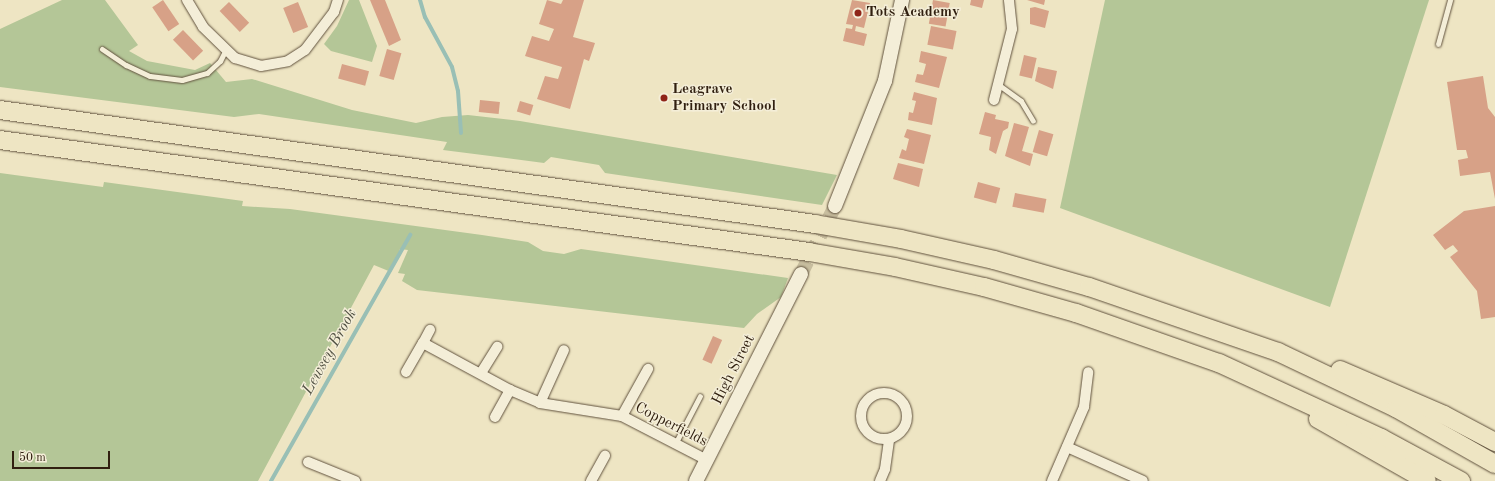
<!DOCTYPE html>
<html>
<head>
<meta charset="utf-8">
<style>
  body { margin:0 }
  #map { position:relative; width:1495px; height:481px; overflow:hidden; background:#eee5c3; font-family:"Old Standard TT",serif }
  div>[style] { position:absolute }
  .green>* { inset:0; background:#b4c697 }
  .stream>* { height:4px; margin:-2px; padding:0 2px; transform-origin:2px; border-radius:2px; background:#99bfb5 }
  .building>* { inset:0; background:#d7a187; transform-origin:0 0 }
  .secondary-tunnel>* { height:14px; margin-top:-7px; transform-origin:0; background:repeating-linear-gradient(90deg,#c8be9f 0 14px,transparent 0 21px) }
  .roads { filter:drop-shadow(0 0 1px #60513d) drop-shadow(0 0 1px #60513d) }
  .lane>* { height:5px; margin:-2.5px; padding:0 2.5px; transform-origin:2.5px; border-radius:2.5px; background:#f4eed8 }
  .street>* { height:10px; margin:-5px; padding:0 5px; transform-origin:5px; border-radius:5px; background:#f4eed8 }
  .street>.ring { margin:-5px; padding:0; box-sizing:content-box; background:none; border:10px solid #f4eed8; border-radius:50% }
  .secondary>* { height:14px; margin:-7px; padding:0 7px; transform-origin:7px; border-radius:7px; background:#f4eed8 }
  .highway>* { height:18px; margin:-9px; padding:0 9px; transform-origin:9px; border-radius:9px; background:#eee5c3 }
  .dots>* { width:11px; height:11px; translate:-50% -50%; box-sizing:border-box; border:2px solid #f4eed8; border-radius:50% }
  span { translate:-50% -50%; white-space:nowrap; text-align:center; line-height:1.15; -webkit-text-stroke:3px #f4eed8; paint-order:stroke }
  .poi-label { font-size:15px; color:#312010; font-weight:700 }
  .left { translate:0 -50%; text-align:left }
  .street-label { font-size:15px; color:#312010 }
  .water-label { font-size:16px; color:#505042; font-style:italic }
  .scale { position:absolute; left:12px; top:451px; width:98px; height:18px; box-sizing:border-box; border:2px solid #312010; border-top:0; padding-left:5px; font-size:12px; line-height:14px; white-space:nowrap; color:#312010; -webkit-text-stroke:3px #f4eed8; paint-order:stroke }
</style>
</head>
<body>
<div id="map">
  <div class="green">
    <div style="clip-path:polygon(62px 0,105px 0,138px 45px,129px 51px,147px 61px,195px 70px,210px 63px,226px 82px,252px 79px,352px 110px,416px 123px,442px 117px,468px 115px,520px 121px,837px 175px,822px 205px,605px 173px,599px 165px,551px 157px,544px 163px,443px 150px,447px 142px,259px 114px,234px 117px,0 87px,0 29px)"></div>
    <div style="clip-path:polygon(349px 0,359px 0,377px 46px,372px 62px,331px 51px,324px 44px,337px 26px)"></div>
    <div style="clip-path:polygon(1105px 0,1429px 0,1330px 307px,1060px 208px)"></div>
    <div style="clip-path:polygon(0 173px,103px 187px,104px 182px,243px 201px,242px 206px,290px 209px,482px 235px,528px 242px,543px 251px,564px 254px,581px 249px,788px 278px,781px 297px,757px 314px,744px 328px,417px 290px,402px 281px,405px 274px,398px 273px,408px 250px,400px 249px,391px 272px,374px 265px,258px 481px,0 481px)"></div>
  </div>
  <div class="stream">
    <div style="left:420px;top:0;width:18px;rotate:74deg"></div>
    <div style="left:425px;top:17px;width:57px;rotate:61.6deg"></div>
    <div style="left:452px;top:67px;width:25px;rotate:76deg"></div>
    <div style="left:458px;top:91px;width:42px;rotate:85.9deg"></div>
    <div style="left:271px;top:481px;width:283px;rotate:-60.5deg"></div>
  </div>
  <div class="building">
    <div style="left:163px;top:0;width:29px;height:13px;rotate:56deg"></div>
    <div style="clip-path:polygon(370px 0,385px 0,401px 40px,389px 46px)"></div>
    <div style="clip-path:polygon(547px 0,561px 4px,563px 0,584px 0,573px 37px,595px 43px,589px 61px,584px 59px,570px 109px,537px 99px,545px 76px,558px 79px,562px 67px,525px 56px,532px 36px,549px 41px,554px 29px,539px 24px)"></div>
    <div style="clip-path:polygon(852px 0,870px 3px,864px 28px,856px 26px,855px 31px,867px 34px,864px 46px,843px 41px,846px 28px,852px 29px,853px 25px,846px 24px)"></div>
    <div style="left:933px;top:0;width:17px;height:24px;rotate:10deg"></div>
    <div style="clip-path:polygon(971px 0,984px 0,982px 8px,970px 5px)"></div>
    <div style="clip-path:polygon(1027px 0,1045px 0,1044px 5px)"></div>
    <div style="left:229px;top:2px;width:29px;height:13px;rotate:46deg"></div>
    <div style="left:298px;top:2px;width:27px;height:16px;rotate:68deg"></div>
    <div style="clip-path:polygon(1035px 7px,1049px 11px,1045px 28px,1030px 24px,1030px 8px)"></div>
    <div style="left:931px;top:26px;width:26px;height:19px;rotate:11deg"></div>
    <div style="left:183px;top:30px;width:29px;height:14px;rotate:46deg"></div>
    <div style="left:387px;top:49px;width:15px;height:28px;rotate:16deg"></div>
    <div style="clip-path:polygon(921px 51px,947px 57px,939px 88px,915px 82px,917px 74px,923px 75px,925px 68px,926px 64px,919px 62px)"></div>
    <div style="left:1024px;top:55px;width:13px;height:21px;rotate:13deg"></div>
    <div style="left:342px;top:64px;width:28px;height:15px;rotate:15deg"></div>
    <div style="clip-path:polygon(1038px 67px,1057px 71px,1053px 89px,1035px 81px)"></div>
    <div style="clip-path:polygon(1483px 76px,1488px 108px,1495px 117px,1495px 199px,1490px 172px,1460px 176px,1458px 160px,1468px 158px,1466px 150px,1457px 150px,1447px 82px)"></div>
    <div style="clip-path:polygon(914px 92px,937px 98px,932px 125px,908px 120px,909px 112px,913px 113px,916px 101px,912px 100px)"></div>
    <div style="left:480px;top:100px;width:20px;height:12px;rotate:6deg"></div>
    <div style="left:520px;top:101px;width:14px;height:11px;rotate:17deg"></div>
    <div style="clip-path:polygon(985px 112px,996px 115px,995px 119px,1009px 122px,1008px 128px,1003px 131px,996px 154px,989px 150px,991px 137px,979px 134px)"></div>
    <div style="clip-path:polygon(1014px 123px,1029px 127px,1022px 151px,1033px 154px,1030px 166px,1005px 156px)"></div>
    <div style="clip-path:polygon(907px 129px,931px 135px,924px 164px,899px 158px,902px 149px,906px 151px,909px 139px,904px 137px)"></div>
    <div style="left:1039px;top:130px;width:15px;height:23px;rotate:16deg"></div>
    <div style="clip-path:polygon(898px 163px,923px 169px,919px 187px,893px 179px)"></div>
    <div style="left:978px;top:182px;width:23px;height:16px;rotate:15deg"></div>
    <div style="left:1015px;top:193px;width:32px;height:14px;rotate:11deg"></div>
    <div style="clip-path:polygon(1495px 206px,1495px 317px,1481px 319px,1477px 291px,1450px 257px,1458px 251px,1453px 245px,1445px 250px,1433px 235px,1464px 211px)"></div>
    <div style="left:713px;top:336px;width:10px;height:26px;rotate:24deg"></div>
  </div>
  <div class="secondary-tunnel">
    <div style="left:801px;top:274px;width:76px;rotate:-63.4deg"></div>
  </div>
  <div class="roads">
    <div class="lane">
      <div style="left:1438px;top:44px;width:46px;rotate:-74.7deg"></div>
      <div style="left:102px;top:49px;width:29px;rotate:34deg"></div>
      <div style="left:126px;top:65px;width:26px;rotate:25deg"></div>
      <div style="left:150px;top:76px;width:32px;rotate:7deg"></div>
      <div style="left:182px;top:80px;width:26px;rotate:-16deg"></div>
      <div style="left:207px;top:73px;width:18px;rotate:-43deg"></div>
      <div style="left:220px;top:61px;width:13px;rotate:-63deg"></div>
      <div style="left:999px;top:85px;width:27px;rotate:36deg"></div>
      <div style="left:1021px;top:101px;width:23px;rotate:59deg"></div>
      <div style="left:675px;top:444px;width:54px;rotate:-62.5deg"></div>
    </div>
    <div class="street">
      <div style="left:187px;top:0;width:31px;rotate:59deg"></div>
      <div style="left:203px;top:27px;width:45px;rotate:44.1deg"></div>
      <div style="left:235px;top:58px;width:27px;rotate:17deg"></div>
      <div style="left:261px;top:66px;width:27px;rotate:-10deg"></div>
      <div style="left:288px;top:61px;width:20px;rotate:-33deg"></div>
      <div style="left:305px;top:50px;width:48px;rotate:-52.7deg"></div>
      <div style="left:334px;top:12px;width:13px;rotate:-72deg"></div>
      <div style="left:994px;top:100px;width:73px;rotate:-75.8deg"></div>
      <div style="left:1012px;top:29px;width:29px;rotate:-96deg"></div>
      <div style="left:423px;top:343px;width:15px;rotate:-62deg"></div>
      <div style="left:406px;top:372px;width:34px;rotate:-60deg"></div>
      <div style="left:423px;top:343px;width:99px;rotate:28.4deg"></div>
      <div style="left:510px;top:390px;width:33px;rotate:23deg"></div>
      <div style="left:540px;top:403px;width:83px;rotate:9deg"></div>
      <div style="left:622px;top:416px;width:96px;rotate:27.4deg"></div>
      <div style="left:481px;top:373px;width:31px;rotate:-58deg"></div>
      <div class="ring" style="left:861px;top:393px;width:36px;height:36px"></div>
      <div style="left:540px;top:403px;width:58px;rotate:-65.6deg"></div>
      <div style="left:622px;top:416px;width:54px;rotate:-61deg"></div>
      <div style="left:495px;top:417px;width:31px;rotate:-61deg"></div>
      <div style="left:1067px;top:447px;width:83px;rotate:24.1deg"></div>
      <div style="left:308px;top:462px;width:51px;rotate:22deg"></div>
      <div style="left:591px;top:481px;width:29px;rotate:-61deg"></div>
      <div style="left:880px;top:481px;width:13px;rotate:-67deg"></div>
      <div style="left:885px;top:469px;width:30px;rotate:-82deg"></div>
      <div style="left:1052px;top:481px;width:81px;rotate:-66.6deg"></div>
      <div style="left:1084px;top:407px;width:35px;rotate:-83deg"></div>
    </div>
    <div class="secondary">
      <div style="left:835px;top:206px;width:135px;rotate:-68.2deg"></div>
      <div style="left:885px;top:81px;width:83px;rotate:-78.1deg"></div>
      <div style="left:696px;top:481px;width:232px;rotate:-63.1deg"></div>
    </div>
    <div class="highway">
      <div style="left:0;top:110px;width:823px;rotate:7.96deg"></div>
      <div style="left:815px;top:224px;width:87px;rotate:9.9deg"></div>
      <div style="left:901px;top:239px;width:95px;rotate:12.7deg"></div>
      <div style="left:994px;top:260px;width:99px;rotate:15.9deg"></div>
      <div style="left:1089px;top:287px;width:200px;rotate:19deg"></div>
      <div style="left:1278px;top:352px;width:131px;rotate:25.4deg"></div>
      <div style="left:1396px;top:408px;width:114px;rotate:29.5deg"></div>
      <div style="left:0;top:140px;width:817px;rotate:7.88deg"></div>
      <div style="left:809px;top:252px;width:87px;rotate:9.9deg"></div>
      <div style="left:895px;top:267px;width:91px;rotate:12.7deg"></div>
      <div style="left:984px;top:287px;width:96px;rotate:15.8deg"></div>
      <div style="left:1076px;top:313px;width:151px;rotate:19.3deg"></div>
      <div style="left:1219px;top:363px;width:179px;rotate:24.8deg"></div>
      <div style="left:1381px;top:438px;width:91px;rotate:28.3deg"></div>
      <div style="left:1340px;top:370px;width:113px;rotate:23.4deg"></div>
      <div style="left:1444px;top:415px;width:58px;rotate:27.9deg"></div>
      <div style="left:1318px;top:419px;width:125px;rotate:29.6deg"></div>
    </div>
  </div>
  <div class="dots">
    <div style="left:858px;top:13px;background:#8f2418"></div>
    <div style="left:664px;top:98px;background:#8f2418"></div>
  </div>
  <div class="poi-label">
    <span class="left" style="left:866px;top:13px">Tots Academy</span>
    <span class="left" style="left:672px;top:98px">Leagrave<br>Primary School</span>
  </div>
  <div class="street-label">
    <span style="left:734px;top:370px;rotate:-63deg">High Street</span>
    <span style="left:671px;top:425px;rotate:27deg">Copperfields</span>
  </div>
  <div class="water-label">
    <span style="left:330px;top:352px;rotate:-61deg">Lewsey Brook</span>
  </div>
  <div class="scale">50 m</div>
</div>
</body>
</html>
